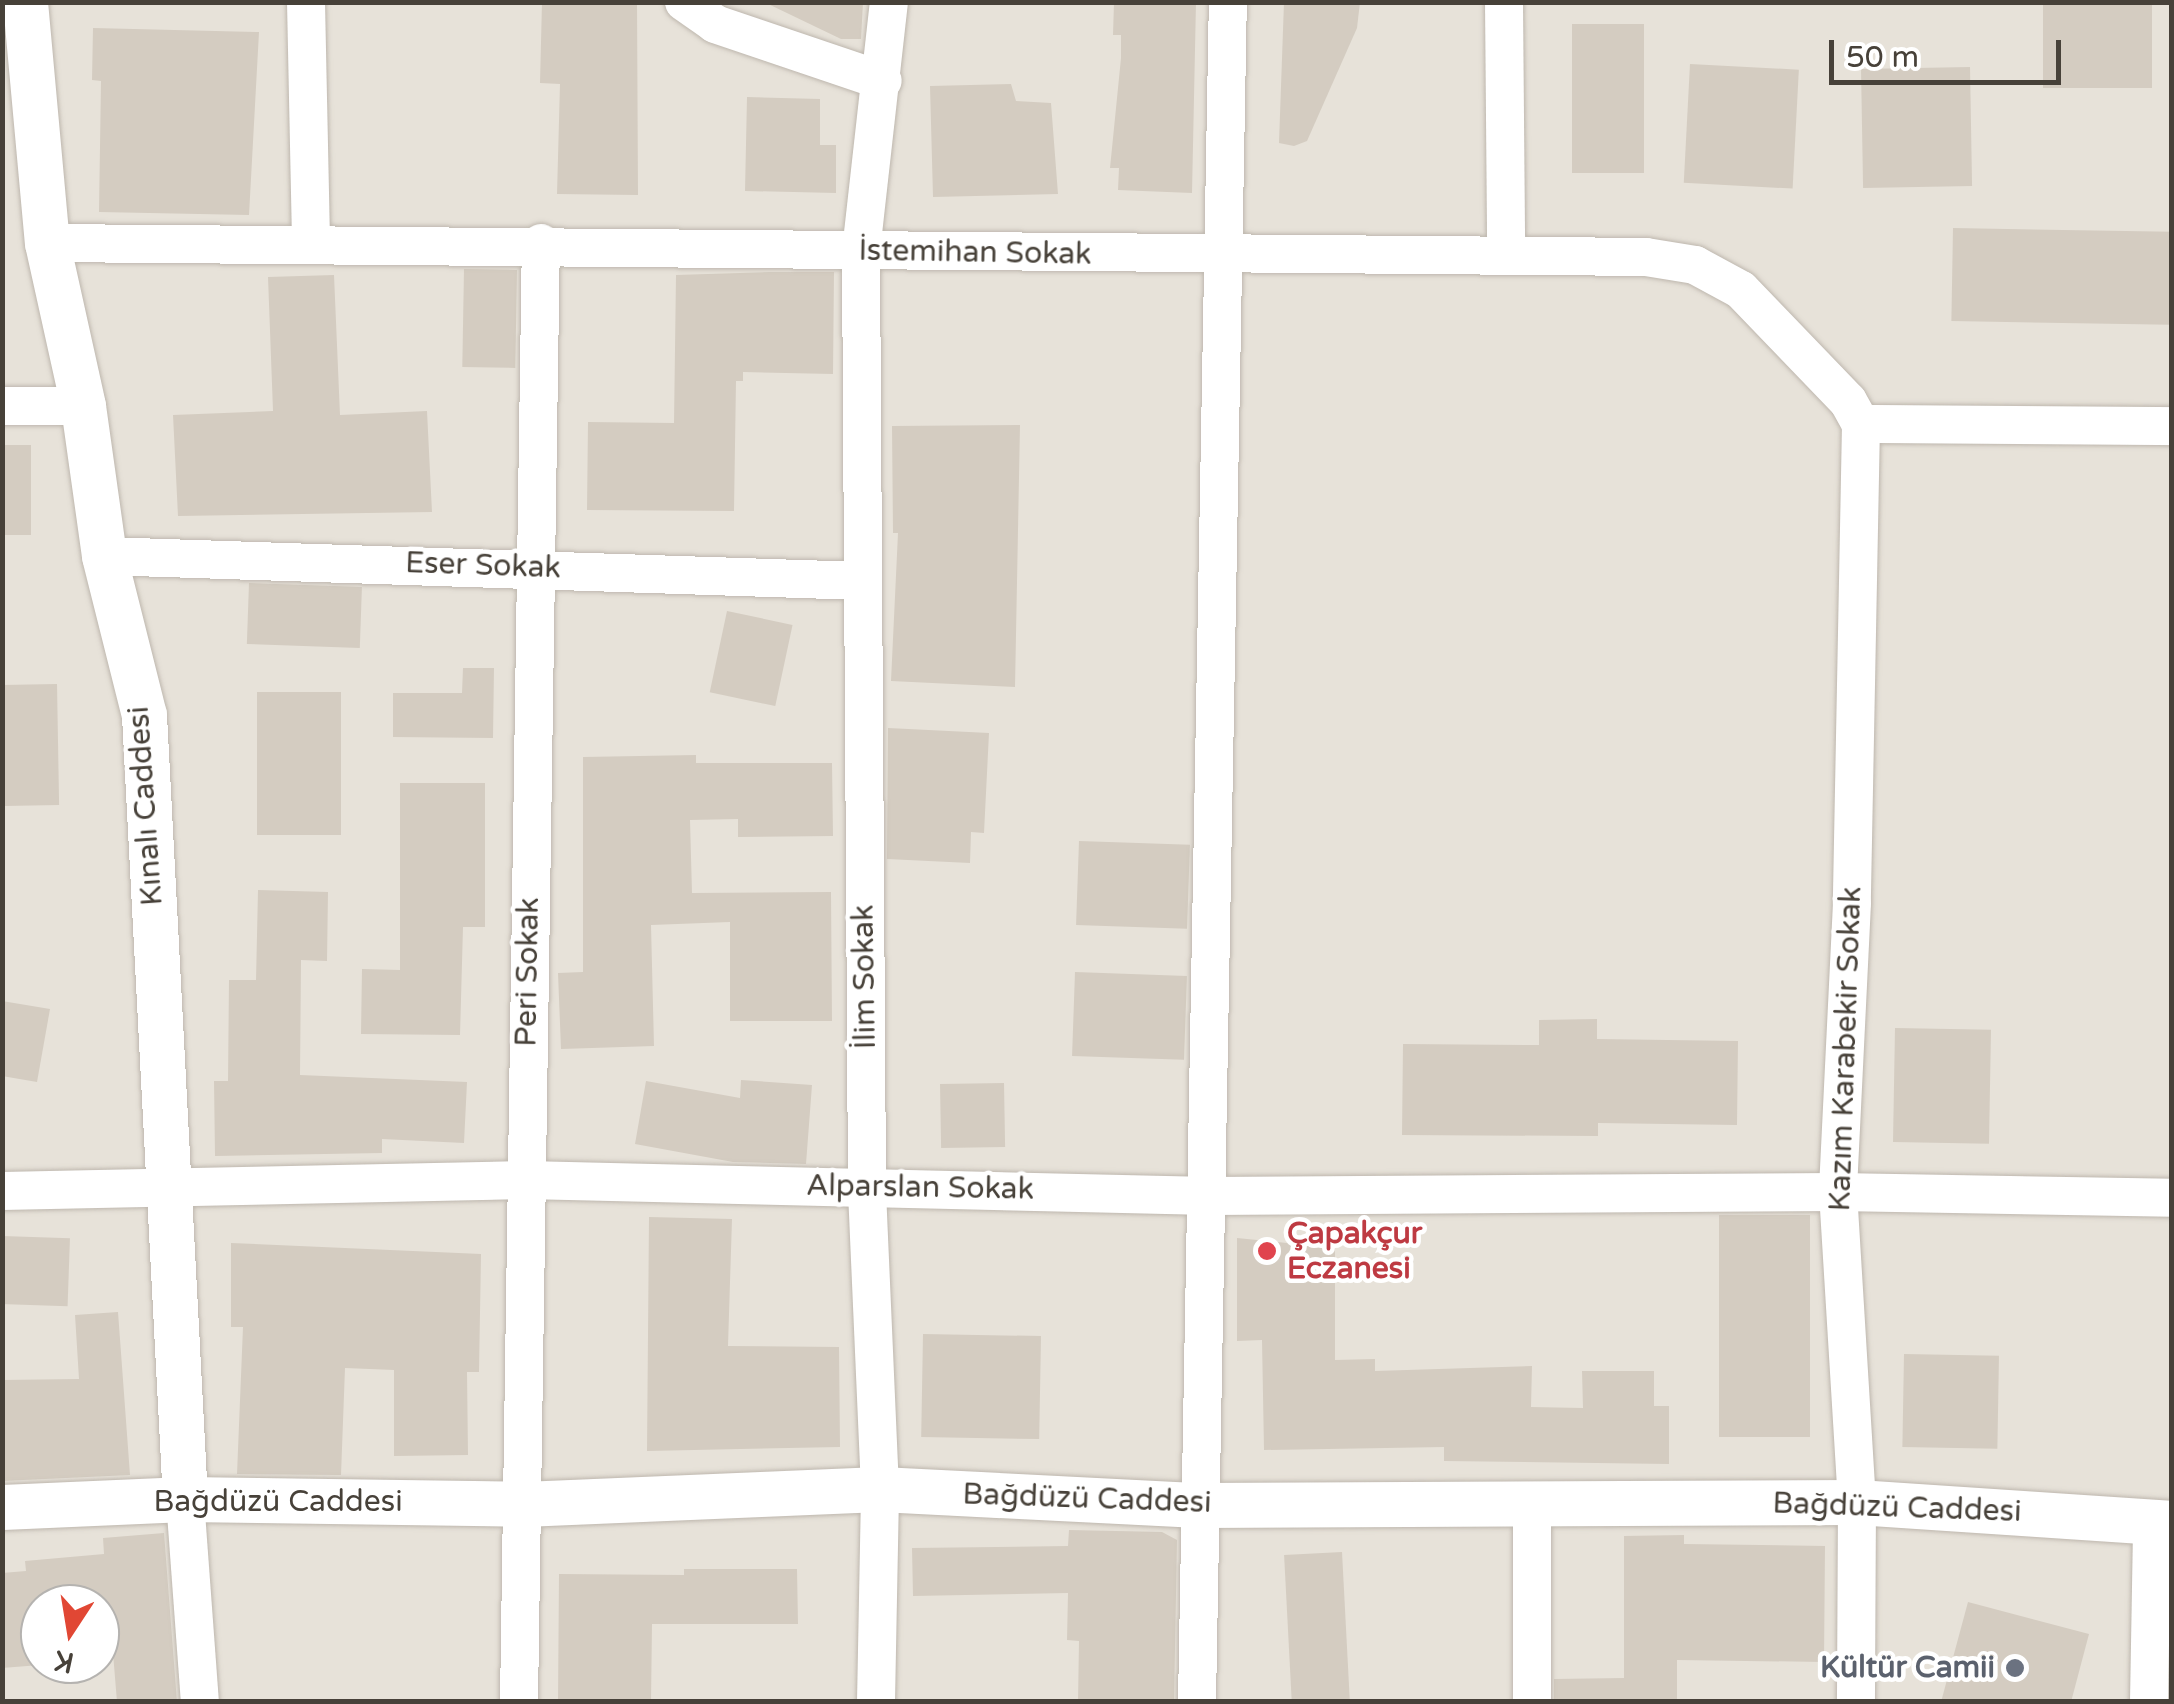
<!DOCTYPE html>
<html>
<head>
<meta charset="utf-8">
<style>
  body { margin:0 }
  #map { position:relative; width:2174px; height:1704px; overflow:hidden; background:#f3f0eb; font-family:"Varela Round",sans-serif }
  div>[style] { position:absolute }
  .residential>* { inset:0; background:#e7e2d9 }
  .building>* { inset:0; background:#d4ccc1; transform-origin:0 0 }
  .roads { filter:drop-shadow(0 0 2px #beb7ae) drop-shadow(0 0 2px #beb7ae) }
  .minor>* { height:38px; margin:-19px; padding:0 19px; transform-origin:19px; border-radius:19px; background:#fff }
  .tertiary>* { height:45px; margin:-22.5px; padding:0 22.5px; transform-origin:22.5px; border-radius:22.5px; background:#fff }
  .dots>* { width:28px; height:28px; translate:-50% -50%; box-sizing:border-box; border:5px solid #fff; border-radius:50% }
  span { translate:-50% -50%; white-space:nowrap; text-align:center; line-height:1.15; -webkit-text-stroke:9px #fff; paint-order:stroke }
  .street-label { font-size:30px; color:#474139 }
  .health-label { font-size:30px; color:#be3a42; font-weight:700 }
  .left { translate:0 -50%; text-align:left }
  .worship-label { font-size:30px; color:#5b616d; font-weight:700 }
  .right { translate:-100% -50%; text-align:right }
  .frame { position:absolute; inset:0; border:5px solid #474139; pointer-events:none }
  .north { position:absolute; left:20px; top:1584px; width:100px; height:100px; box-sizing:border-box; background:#fff; border:2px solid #b5b3b0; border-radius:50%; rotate:192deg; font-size:28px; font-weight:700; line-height:40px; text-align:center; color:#474139 }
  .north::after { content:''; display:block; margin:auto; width:35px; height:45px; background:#e14734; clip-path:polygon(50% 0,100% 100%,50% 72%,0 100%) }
  .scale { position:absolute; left:1829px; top:40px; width:232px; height:45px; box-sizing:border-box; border:5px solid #474139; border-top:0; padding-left:12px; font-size:30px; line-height:35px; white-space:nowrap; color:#474139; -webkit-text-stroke:8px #fff; paint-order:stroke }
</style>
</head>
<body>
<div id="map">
  <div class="residential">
    <div style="clip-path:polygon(evenodd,3px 3px,2171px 3px,2171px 1701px,3px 1702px,3px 3px,40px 1604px,100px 1604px,100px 1664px,40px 1664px,40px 1604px)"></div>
  </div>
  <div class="building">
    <div style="clip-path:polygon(542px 2px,637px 2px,638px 195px,557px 194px,560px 84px,540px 83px)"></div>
    <div style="clip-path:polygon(764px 2px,863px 2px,861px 39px,841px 39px)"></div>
    <div style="clip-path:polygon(1114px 2px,1196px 2px,1192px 193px,1118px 190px,1119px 168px,1110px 168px,1121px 58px,1121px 35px,1113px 35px)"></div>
    <div style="clip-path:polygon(1284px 2px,1360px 2px,1357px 28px,1307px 141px,1294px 146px,1279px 143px)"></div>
    <div style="left:2043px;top:2px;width:109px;height:86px"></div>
    <div style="left:1572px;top:24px;width:72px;height:149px"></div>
    <div style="clip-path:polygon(93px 28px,259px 32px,249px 215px,99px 212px,101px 81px,92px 80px)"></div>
    <div style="left:1690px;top:64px;width:109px;height:119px;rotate:3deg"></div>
    <div style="left:1970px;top:67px;width:119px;height:109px;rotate:89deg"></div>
    <div style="clip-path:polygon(1011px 84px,1016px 101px,1051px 103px,1058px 194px,933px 197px,930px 86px)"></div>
    <div style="clip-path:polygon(747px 97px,820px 99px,820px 145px,836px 145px,836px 193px,745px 191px)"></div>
    <div style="left:1953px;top:228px;width:219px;height:93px;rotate:1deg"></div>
    <div style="left:464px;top:269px;width:53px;height:98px;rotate:1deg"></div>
    <div style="clip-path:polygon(769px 272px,834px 272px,833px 374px,743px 372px,743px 381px,736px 381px,734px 511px,587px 510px,588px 422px,674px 423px,676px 275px)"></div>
    <div style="clip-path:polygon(334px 275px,340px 415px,427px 411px,432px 512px,178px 516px,173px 415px,273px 411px,268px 277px)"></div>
    <div style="clip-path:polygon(1020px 425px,1015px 687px,891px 681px,898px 533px,893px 533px,892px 426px)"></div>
    <div style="left:2px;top:445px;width:29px;height:90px"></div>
    <div style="left:249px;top:583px;width:113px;height:61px;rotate:2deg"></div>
    <div style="left:727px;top:611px;width:67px;height:83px;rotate:12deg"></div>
    <div style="clip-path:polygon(463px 668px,494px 668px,493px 738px,393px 737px,393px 693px,462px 693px)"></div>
    <div style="left:57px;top:684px;width:121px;height:55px;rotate:89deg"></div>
    <div style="left:257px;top:692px;width:84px;height:143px"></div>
    <div style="clip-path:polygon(888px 728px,989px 733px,984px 833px,971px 832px,970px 863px,887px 859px)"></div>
    <div style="clip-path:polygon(696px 755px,696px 763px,832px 763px,833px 836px,738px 837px,738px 819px,690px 820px,692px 893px,831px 892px,832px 1021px,730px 1021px,730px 922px,651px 925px,654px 1046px,561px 1049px,558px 973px,583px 972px,583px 757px)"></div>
    <div style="clip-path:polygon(400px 783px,485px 783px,485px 927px,463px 927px,460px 1035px,361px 1034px,362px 969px,400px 970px)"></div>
    <div style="left:1079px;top:841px;width:111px;height:84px;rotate:2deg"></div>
    <div style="clip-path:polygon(258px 890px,328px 892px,327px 961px,301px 960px,300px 1075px,467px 1082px,464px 1143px,382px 1139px,382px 1153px,215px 1156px,214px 1081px,228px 1081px,229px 980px,256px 980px)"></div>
    <div style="left:1075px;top:972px;width:112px;height:84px;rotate:2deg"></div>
    <div style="clip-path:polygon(2px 1001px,50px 1009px,37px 1082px,2px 1076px)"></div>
    <div style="clip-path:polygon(1597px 1019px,1597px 1039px,1738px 1041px,1737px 1125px,1598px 1123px,1598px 1136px,1402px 1135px,1403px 1044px,1539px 1045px,1539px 1020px)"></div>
    <div style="left:1895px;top:1028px;width:96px;height:114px;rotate:1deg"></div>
    <div style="clip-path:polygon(741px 1080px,812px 1085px,806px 1164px,733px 1162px,635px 1144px,646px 1081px,740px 1098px)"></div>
    <div style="left:1004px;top:1083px;width:64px;height:64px;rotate:89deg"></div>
    <div style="left:1719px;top:1215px;width:91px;height:222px"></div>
    <div style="clip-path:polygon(649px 1217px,732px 1219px,728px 1346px,839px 1347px,840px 1447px,647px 1451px)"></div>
    <div style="left:2px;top:1236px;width:68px;height:68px;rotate:2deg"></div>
    <div style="clip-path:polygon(1237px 1238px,1335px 1248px,1335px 1360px,1375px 1359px,1375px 1371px,1532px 1366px,1531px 1407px,1583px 1408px,1582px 1371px,1654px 1371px,1654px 1406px,1669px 1406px,1669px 1464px,1444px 1461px,1444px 1447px,1264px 1450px,1262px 1340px,1237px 1341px)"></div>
    <div style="clip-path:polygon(231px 1243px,481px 1254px,479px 1372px,467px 1372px,468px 1455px,394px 1456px,394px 1370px,345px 1368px,341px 1475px,237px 1474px,243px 1327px,231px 1327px)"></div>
    <div style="clip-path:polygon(118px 1312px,130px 1475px,2px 1481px,2px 1380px,79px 1379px,75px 1315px)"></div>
    <div style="left:923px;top:1334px;width:118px;height:103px;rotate:1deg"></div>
    <div style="left:1904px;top:1354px;width:95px;height:93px;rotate:1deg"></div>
    <div style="clip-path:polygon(1069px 1530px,1162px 1532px,1177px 1540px,1174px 1702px,1078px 1702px,1079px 1641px,1067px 1640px,1068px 1593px,913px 1596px,912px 1548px,1068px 1546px)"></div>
    <div style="clip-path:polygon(164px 1533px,177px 1702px,117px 1702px,109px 1604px,40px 1604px,40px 1665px,2px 1668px,2px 1573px,26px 1571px,25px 1561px,104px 1554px,103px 1538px)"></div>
    <div style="clip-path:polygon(1684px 1535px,1684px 1544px,1825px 1546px,1824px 1662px,1677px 1660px,1677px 1702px,1554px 1702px,1554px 1679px,1624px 1678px,1624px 1536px)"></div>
    <div style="left:1342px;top:1552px;width:150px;height:58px;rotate:87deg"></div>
    <div style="clip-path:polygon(684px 1569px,797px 1569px,798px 1624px,652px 1624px,651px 1702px,558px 1702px,559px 1574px,684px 1575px)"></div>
    <div style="clip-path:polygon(1968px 1602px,2089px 1634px,2071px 1702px,1941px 1702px)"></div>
  </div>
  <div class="roads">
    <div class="minor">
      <div style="left:306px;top:2px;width:242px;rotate:88.8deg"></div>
      <div style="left:684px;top:2px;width:38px;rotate:35deg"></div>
      <div style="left:715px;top:24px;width:177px;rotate:18.7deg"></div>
      <div style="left:1504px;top:2px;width:251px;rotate:89.5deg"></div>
      <div style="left:47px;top:243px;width:1599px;rotate:0.5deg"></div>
      <div style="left:1646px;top:257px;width:50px;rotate:9.3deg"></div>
      <div style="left:1695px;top:265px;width:52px;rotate:28.5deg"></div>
      <div style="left:1741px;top:290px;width:154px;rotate:46.1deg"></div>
      <div style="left:1848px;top:401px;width:26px;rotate:61deg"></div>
      <div style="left:1861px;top:424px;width:479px;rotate:91.1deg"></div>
      <div style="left:1852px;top:903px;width:289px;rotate:92.8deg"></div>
      <div style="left:1838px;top:1192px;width:311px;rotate:86.5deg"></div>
      <div style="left:1857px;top:1502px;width:200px;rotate:90.3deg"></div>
      <div style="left:2px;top:406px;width:81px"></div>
      <div style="left:1861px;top:424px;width:311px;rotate:0.4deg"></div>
      <div style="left:104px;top:556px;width:757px;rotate:1.89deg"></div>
      <div style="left:2px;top:1191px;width:524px;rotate:-1.2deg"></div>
      <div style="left:526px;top:1180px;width:684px;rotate:1.34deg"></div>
      <div style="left:1210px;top:1196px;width:628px;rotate:-0.36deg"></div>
      <div style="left:1838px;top:1192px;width:334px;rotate:1deg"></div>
      <div style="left:185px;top:1499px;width:204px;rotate:85.8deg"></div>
      <div style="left:1532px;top:1504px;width:198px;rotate:90deg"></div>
      <div style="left:519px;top:1702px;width:1459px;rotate:-89.14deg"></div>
      <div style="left:876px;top:1702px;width:213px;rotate:-88.9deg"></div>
      <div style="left:880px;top:1489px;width:303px;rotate:-92.5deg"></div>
      <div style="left:867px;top:1186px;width:935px;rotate:-90.37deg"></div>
      <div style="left:861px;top:251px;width:251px;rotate:-83.6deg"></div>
      <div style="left:1197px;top:1702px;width:1700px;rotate:-88.96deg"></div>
      <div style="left:2149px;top:1702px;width:180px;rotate:-89deg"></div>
    </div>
    <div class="tertiary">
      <div style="left:25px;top:2px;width:242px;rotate:84.8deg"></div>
      <div style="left:47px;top:243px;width:167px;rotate:77.5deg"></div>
      <div style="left:83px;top:406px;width:151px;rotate:82deg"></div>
      <div style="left:104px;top:556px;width:164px;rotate:75.9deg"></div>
      <div style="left:144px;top:715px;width:785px;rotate:87.01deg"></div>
      <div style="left:2px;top:1507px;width:183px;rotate:-2.5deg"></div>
      <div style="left:185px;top:1499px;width:338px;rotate:0.8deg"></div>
      <div style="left:523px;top:1504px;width:357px;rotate:-2.4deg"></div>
      <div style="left:880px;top:1489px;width:319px;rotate:2.9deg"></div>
      <div style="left:1199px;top:1505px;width:658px;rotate:-0.26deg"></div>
      <div style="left:1857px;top:1502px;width:316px;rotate:3.8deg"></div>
    </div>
  </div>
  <div class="dots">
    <div style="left:1267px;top:1251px;background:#e0444e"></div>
    <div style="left:2015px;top:1668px;background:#6b7280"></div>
  </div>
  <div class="street-label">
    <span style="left:975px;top:253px;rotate:1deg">İstemihan Sokak</span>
    <span style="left:483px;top:566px;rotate:2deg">Eser Sokak</span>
    <span style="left:146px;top:806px;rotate:-94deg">Kınalı Caddesi</span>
    <span style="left:528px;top:972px;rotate:-89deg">Peri Sokak</span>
    <span style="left:865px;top:977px;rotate:-91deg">İlim Sokak</span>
    <span style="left:1846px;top:1049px;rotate:-88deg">Kazım Karabekir Sokak</span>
    <span style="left:920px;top:1188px;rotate:1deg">Alparslan Sokak</span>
    <span style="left:1087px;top:1499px;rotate:2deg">Bağdüzü Caddesi</span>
    <span style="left:278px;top:1502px">Bağdüzü Caddesi</span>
    <span style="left:1897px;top:1508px;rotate:2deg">Bağdüzü Caddesi</span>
  </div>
  <div class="health-label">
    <span class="left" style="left:1287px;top:1251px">Çapakçur<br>Eczanesi</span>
  </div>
  <div class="worship-label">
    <span class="right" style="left:1995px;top:1668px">Kültür Camii</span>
  </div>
  <div class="frame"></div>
  <div class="north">K</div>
  <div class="scale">50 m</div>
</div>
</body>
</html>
